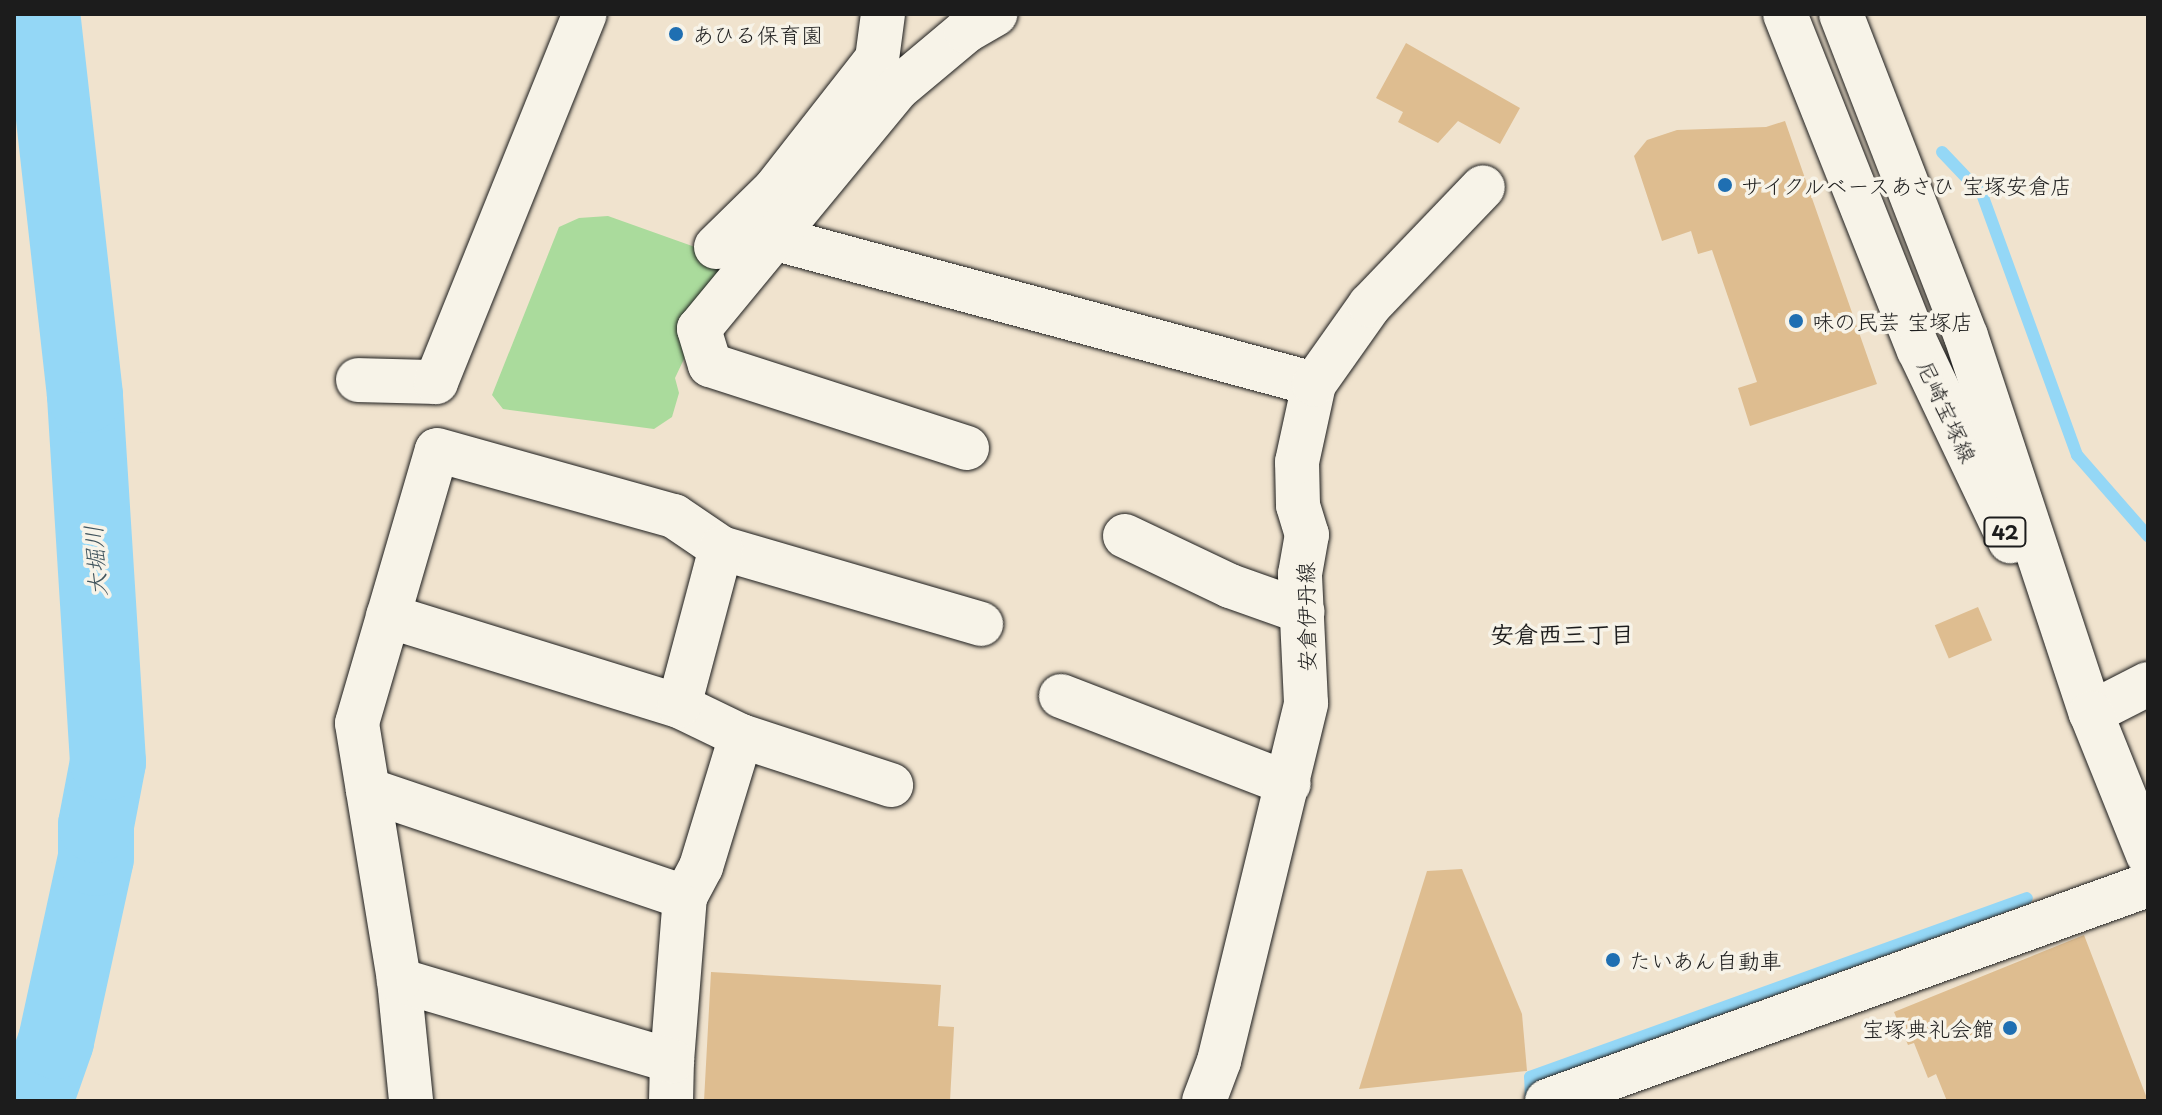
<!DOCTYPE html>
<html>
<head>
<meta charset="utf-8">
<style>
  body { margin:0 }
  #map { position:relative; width:2162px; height:1115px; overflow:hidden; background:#f0e3ce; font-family:"Playpen Sans","Klee One",sans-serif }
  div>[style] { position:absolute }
  .green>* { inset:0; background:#aadb9c }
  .stream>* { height:12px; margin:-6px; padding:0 6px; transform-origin:6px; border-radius:6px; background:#94d7f6 }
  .river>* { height:76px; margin:-38px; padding:0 38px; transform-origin:38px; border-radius:38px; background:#94d7f6 }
  .building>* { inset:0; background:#debd90; transform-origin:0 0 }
  .roads { filter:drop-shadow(0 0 2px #1c1c1c) drop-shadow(0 0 2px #1c1c1c) }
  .street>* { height:44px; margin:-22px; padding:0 22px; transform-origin:22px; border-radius:22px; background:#f7f3e8 }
  .primary>* { height:44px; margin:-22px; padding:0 22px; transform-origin:22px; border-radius:22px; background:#f7f3e8 }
  .dots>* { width:22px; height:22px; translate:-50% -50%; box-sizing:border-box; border:4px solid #f7f3e8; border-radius:50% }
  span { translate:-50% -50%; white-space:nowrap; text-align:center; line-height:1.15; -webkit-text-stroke:7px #f7f3e8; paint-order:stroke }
  .shield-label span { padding:2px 6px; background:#f7f3e8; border:2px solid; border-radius:6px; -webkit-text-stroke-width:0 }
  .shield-label { font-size:20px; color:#1c1c1c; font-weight:700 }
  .poi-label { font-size:22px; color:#1c1c1c }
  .left { translate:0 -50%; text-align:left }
  .right { translate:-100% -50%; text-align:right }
  .street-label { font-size:22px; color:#1c1c1c }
  .water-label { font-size:24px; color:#40545d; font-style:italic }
  .neighbourhood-label { font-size:24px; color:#1c1c1c; font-weight:700 }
  .frame { position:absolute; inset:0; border:16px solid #1c1c1c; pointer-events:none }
</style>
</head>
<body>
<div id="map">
  <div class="green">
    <div style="clip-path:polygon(608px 216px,723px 257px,727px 268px,675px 378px,679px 393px,672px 417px,654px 429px,503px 409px,492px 395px,559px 227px,579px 218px)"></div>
  </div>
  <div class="stream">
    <div style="left:1942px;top:152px;width:58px;rotate:46.4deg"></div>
    <div style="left:1982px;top:194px;width:278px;rotate:70deg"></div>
    <div style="left:2077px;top:455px;width:108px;rotate:48.8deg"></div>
    <div style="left:1531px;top:1101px;width:24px;rotate:-92deg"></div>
    <div style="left:1530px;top:1077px;width:528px;rotate:-19.81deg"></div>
  </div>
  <div class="river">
    <div style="left:35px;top:1101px;width:64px;rotate:-70.7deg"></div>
    <div style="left:56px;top:1041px;width:187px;rotate:-77.7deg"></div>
    <div style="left:96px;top:858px;width:33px;rotate:-90deg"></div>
    <div style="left:96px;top:825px;width:64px;rotate:-79.2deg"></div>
    <div style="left:108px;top:762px;width:368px;rotate:-93.6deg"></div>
    <div style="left:85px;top:395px;width:383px;rotate:-96.4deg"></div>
  </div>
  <div class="building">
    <div style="clip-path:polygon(1406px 43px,1520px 108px,1500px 144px,1458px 121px,1438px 143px,1398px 122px,1403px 112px,1376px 98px)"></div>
    <div style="clip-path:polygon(1785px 121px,1877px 384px,1750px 426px,1738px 388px,1757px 382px,1712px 250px,1698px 254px,1691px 231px,1662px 241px,1634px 156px,1647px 140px,1677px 130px,1766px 127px)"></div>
    <div style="left:1978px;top:607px;width:36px;height:47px;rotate:67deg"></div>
    <div style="clip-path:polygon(1462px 869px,1522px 1014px,1527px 1071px,1359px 1089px,1427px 871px)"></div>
    <div style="clip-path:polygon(2084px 935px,2148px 1101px,1947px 1101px,1936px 1074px,1928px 1078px,1914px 1043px,1908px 1045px,1894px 1012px)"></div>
    <div style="clip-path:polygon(711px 972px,941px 985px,938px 1026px,954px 1027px,950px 1101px,704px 1101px)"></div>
  </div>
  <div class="roads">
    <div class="street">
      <div style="left:773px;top:238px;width:560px;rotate:15.1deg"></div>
      <div style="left:716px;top:247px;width:83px;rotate:-44.5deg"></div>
      <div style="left:775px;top:189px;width:165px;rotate:-51.9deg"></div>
      <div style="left:877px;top:59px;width:45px;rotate:-82.4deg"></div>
      <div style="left:358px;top:380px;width:78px;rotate:1.5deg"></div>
      <div style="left:436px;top:382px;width:397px;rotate:-68deg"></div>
      <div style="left:967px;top:448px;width:270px;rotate:-162.1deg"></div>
      <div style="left:710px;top:365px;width:38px;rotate:-107deg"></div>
      <div style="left:699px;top:329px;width:313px;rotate:-50.5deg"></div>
      <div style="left:898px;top:88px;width:89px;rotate:-40deg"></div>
      <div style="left:966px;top:31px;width:34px;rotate:-30deg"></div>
      <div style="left:1125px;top:536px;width:116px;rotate:25.5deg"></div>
      <div style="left:1230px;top:586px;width:77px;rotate:19.6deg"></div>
      <div style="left:721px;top:548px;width:271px;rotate:16.3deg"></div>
      <div style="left:388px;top:616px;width:305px;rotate:17.2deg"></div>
      <div style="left:679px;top:706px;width:69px;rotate:25.8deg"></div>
      <div style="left:741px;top:736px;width:158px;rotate:18.1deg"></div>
      <div style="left:1061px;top:696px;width:244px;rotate:21.1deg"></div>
      <div style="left:2091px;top:713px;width:64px;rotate:-27deg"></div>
      <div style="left:368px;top:790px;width:335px;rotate:18.7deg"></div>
      <div style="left:399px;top:980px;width:122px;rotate:84.3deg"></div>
      <div style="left:672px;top:1061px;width:165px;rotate:-85.5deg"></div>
      <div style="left:685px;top:897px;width:34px;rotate:-62deg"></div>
      <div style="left:701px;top:867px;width:137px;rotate:-73deg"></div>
      <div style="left:671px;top:1101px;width:40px;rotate:-88.6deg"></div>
      <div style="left:672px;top:1061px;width:285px;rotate:-163.5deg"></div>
      <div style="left:399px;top:980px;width:260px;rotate:-99.3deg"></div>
      <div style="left:357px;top:723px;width:284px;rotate:-73.7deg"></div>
      <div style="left:437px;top:450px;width:246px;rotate:15.6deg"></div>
      <div style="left:674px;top:516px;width:57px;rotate:34.2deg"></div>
      <div style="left:721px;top:548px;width:163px;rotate:104.9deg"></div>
      <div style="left:1204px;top:1101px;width:43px;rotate:-69.4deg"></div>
      <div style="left:1219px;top:1061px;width:368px;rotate:-76.3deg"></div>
      <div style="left:1306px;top:703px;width:129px;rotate:-92.7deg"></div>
      <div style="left:1300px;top:574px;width:40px;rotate:-80deg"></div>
      <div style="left:1307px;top:535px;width:31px;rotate:-107deg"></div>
      <div style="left:1298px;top:505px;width:43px;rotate:-91.3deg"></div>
      <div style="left:1297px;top:462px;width:80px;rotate:-77.7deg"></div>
      <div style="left:1314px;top:384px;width:97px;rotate:-54.7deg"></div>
      <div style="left:1370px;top:305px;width:163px;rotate:-46.2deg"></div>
      <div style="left:1547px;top:1101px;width:639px;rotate:-19.77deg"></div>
    </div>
    <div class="primary">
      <div style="left:1785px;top:14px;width:362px;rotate:68.3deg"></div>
      <div style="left:1919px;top:350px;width:212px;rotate:64.5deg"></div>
      <div style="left:1841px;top:14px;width:345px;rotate:68.8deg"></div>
      <div style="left:1966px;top:336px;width:397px;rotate:71.7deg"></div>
      <div style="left:2091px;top:713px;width:153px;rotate:68.1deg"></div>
    </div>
  </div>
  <div class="dots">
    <div style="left:676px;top:34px;background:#1f6fb2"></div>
    <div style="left:1725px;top:185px;background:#1f6fb2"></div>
    <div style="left:1796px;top:321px;background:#1f6fb2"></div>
    <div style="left:1613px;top:960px;background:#1f6fb2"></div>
    <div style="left:2010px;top:1028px;background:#1f6fb2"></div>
  </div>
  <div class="shield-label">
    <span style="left:2005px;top:532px">42</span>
  </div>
  <div class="poi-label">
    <span class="left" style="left:692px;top:34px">あひる保育園</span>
    <span class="left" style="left:1741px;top:185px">サイクルベースあさひ 宝塚安倉店</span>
    <span class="left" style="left:1812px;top:321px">味の民芸 宝塚店</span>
    <span class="left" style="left:1629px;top:960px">たいあん自動車</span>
    <span class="right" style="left:1994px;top:1028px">宝塚典礼会館</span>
  </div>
  <div class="street-label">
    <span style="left:1948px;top:411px;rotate:65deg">尼崎宝塚線</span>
    <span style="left:1305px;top:617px;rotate:-91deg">安倉伊丹線</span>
  </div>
  <div class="water-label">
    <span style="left:95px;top:561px;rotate:-94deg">大堀川</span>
  </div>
  <div class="neighbourhood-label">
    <span style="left:1562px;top:634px">安倉西三丁目</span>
  </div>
  <div class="frame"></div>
</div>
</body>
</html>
